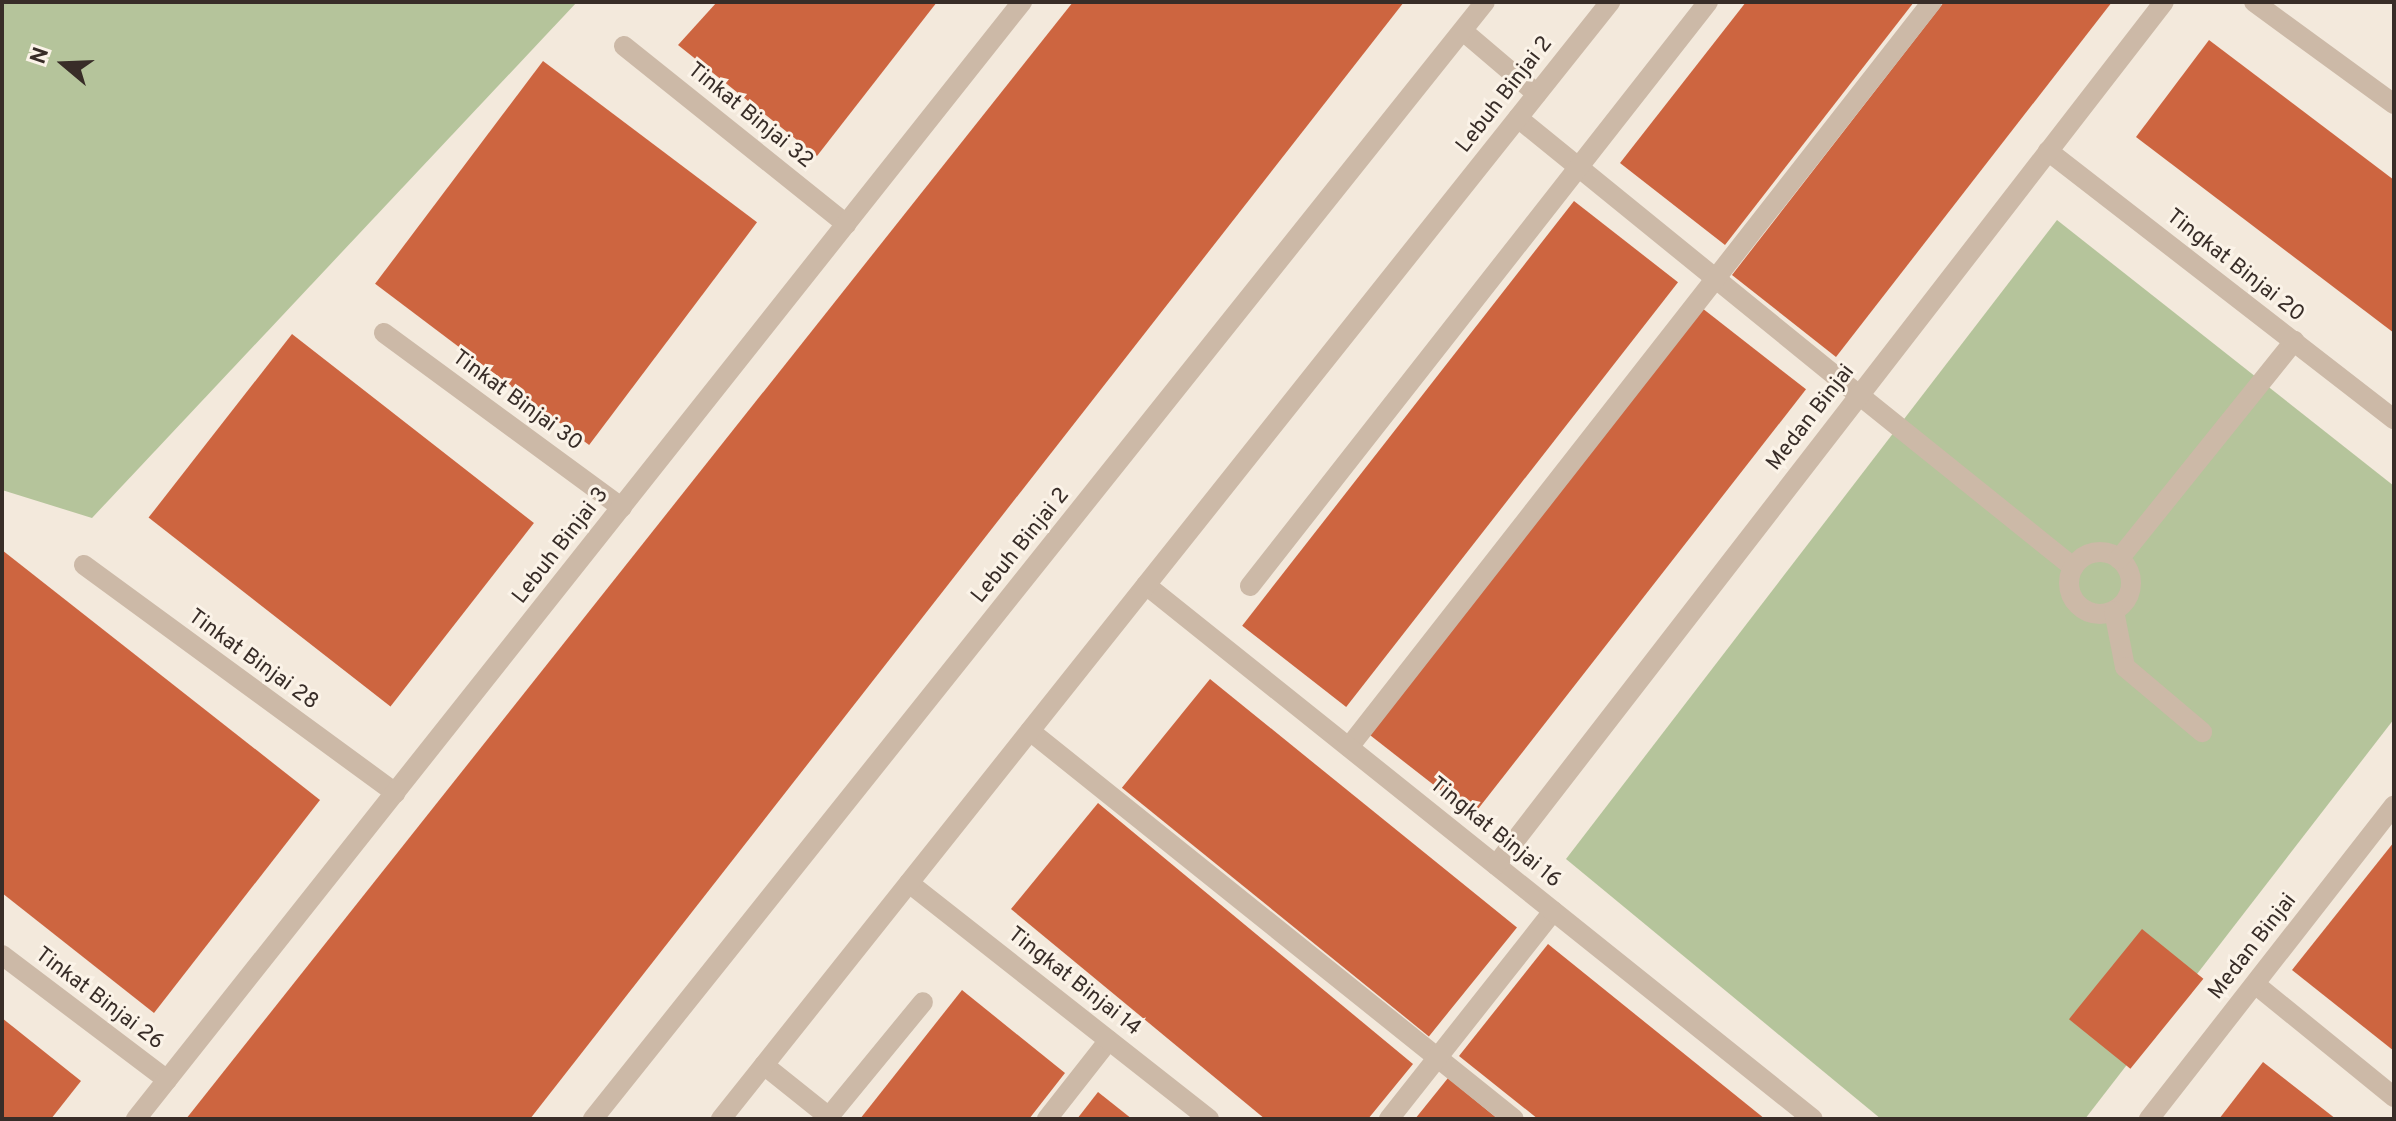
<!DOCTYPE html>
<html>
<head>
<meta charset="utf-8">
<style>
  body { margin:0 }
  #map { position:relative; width:2396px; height:1121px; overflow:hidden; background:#f3e9dc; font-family:Overpass,sans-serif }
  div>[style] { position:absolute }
  .green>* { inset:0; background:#b5c49b }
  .building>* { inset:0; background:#cd6540; transform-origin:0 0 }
  .service>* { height:20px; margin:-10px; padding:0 10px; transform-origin:10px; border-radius:10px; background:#ccb9a7 }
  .pedestrian>* { height:20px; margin:-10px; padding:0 10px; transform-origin:10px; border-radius:10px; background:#ccb9a7 }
  .pedestrian>.ring { margin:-10px; padding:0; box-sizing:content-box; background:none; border:20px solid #ccb9a7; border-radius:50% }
  .minor>* { height:20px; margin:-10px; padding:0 10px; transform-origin:10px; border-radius:10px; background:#ccb9a7 }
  span { translate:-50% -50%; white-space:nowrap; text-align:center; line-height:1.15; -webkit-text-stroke:6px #fbf3e8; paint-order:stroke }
  .street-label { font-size:22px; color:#382d28 }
  .frame { position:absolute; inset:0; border:4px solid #382d28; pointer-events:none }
  .north { position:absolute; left:24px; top:24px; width:80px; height:80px; -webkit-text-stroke:6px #fbf3e8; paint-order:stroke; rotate:289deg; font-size:22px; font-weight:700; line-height:32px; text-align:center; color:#382d28 }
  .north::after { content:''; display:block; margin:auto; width:28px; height:36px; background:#382d28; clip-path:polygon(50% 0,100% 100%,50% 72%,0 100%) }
</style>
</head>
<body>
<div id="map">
  <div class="green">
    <div style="clip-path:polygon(2px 2px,577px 2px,92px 518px,2px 490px)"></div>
    <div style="clip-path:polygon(2057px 220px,2394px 486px,2394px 719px,2085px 1119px,1881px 1119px,1566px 859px)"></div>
  </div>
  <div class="building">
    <div style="clip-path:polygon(717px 2px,937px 2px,817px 156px,678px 45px)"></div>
    <div style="clip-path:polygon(1073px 2px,1404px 2px,530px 1119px,186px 1119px)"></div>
    <div style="clip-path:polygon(1746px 2px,1914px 2px,1725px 245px,1620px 163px)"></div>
    <div style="clip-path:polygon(1944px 2px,2112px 2px,1836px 357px,1732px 275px)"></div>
    <div style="clip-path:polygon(2209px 40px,2394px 180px,2394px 333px,2136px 137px)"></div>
    <div style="left:543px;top:61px;width:268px;height:279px;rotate:37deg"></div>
    <div style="left:1574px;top:201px;width:132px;height:539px;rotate:38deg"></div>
    <div style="left:1702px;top:308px;width:132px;height:541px;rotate:38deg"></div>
    <div style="left:292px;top:334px;width:307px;height:233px;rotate:38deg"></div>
    <div style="clip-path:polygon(2px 550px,320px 800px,154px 1013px,2px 893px)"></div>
    <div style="left:1210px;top:679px;width:395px;height:140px;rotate:39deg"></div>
    <div style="clip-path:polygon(1098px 803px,1413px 1064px,1368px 1119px,1265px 1119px,1011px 909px)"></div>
    <div style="clip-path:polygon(2394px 842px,2394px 1051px,2292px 970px)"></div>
    <div style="left:2142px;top:929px;width:79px;height:116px;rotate:39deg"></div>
    <div style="clip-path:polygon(1548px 944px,1765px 1119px,1538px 1119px,1459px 1056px)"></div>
    <div style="clip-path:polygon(962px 990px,1065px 1073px,1029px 1119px,860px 1119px)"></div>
    <div style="clip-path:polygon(2px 1018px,81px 1081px,51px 1119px,2px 1119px)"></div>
    <div style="clip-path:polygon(2263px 1062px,2336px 1119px,2219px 1119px)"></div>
    <div style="clip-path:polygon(1448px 1078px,1498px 1119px,1415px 1119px)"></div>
    <div style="clip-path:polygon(1098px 1092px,1132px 1119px,1077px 1119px)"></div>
  </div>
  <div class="service">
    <div style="left:2254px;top:2px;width:173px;rotate:36.1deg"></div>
    <div style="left:1518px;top:118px;width:439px;rotate:39.1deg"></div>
    <div style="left:1030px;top:731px;width:620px;rotate:38.72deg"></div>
    <div style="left:1349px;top:747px;width:946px;rotate:-51.96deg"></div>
    <div style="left:1047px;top:1119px;width:100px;rotate:-51.9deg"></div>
    <div style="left:1389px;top:1119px;width:265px;rotate:-51.7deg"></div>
  </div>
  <div class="pedestrian">
    <div style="left:1859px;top:395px;width:275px;rotate:38.8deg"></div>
    <div class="ring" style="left:2069px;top:552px;width:42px;height:42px"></div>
    <div style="left:2119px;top:559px;width:280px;rotate:-51.2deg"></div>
    <div style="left:2114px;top:611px;width:57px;rotate:78.9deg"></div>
    <div style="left:2125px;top:667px;width:101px;rotate:40.2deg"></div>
  </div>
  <div class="minor">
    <div style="left:1463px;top:31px;width:97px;rotate:40.4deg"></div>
    <div style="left:624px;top:46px;width:285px;rotate:38.7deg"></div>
    <div style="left:2048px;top:151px;width:438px;rotate:37.8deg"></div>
    <div style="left:384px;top:333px;width:295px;rotate:36.3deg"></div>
    <div style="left:84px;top:565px;width:386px;rotate:36.2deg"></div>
    <div style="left:1146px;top:585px;width:854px;rotate:38.68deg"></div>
    <div style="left:1250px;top:586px;width:742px;rotate:-51.89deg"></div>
    <div style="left:1496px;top:865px;width:1091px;rotate:-52.26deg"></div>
    <div style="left:909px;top:883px;width:382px;rotate:38.2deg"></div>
    <div style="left:2px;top:955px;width:207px;rotate:37.1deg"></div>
    <div style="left:2255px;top:984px;width:179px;rotate:39.1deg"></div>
    <div style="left:764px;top:1065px;width:83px;rotate:38.7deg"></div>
    <div style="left:136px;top:1119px;width:1426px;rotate:-51.58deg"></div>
    <div style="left:593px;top:1119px;width:1429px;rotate:-51.39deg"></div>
    <div style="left:721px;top:1119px;width:1428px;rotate:-51.48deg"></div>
    <div style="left:827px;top:1119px;width:151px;rotate:-50.6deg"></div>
    <div style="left:2149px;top:1119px;width:398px;rotate:-52deg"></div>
  </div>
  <div class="street-label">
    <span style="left:1505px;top:95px;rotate:-52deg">Lebuh Binjai 2</span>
    <span style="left:750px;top:116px;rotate:39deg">Tinkat Binjai 32</span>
    <span style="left:2235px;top:266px;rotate:38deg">Tingkat Binjai 20</span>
    <span style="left:517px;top:401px;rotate:36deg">Tinkat Binjai 30</span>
    <span style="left:1811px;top:418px;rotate:-52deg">Medan Binjai</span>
    <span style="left:561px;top:546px;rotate:-52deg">Lebuh Binjai 3</span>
    <span style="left:1021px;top:546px;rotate:-51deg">Lebuh Binjai 2</span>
    <span style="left:253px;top:660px;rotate:36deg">Tinkat Binjai 28</span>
    <span style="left:1495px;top:833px;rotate:39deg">Tingkat Binjai 16</span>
    <span style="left:2253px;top:947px;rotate:-52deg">Medan Binjai</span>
    <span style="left:1074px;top:982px;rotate:38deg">Tingkat Binjai 14</span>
    <span style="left:99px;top:999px;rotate:37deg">Tinkat Binjai 26</span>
  </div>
  <div class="frame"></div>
  <div class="north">N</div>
</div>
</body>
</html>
